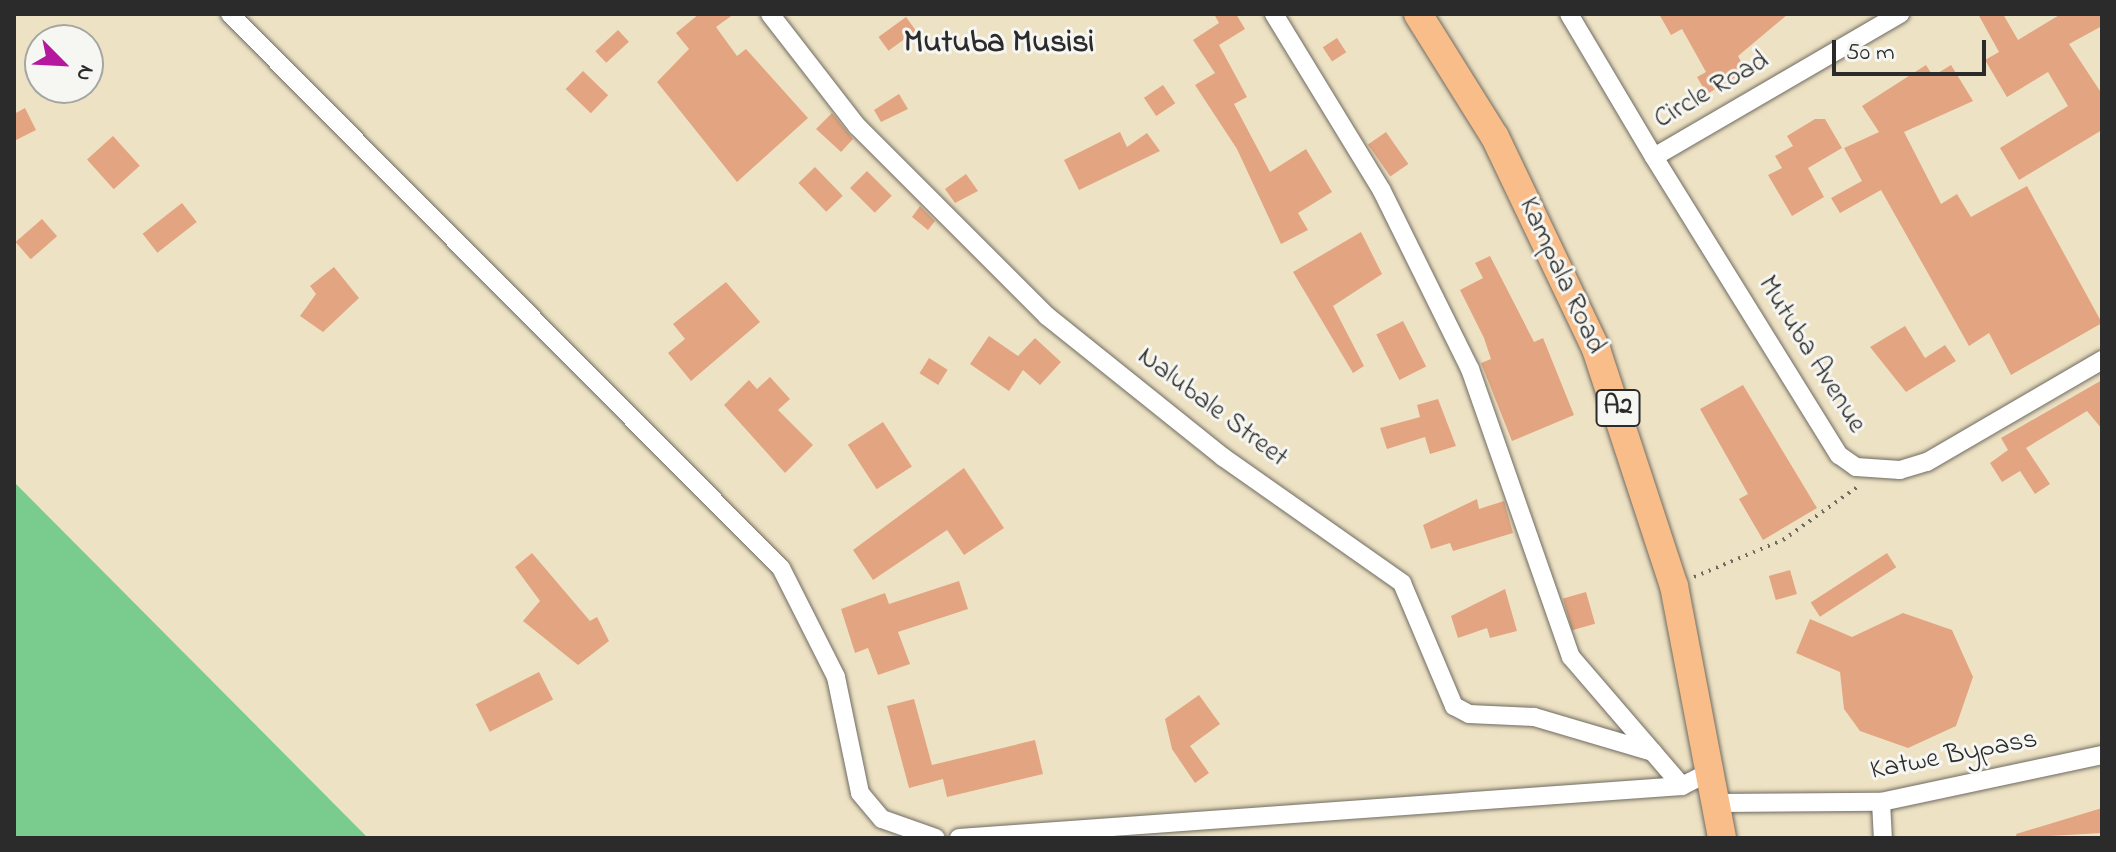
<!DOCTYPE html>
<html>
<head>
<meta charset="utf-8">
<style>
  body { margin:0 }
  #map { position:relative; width:2116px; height:852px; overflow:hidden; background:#eee2c4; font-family:"Indie Flower",sans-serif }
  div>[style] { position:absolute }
  .green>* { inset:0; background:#7acc8e }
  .building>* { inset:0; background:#e3a581; transform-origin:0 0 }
  .path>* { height:4px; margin-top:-2px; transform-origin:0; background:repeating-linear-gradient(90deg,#6f6b61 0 2px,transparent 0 8px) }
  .roads { filter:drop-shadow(0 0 2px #6f6b61) drop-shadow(0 0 2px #6f6b61) }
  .street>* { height:18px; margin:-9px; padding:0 9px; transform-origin:9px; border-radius:9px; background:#fff }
  .primary>* { height:28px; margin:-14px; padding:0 14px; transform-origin:14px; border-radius:14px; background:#f8bd88 }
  span { translate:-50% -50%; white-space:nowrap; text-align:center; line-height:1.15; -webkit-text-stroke:6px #f6f6f2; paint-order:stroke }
  .shield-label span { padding:2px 6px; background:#f6f6f2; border:2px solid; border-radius:6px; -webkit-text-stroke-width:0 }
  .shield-label { font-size:26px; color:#2b2b2b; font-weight:700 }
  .street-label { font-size:28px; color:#2b2b2b }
  .quarter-label { font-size:32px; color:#2b2b2b; font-weight:700 }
  .frame { position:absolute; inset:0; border:16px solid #2b2b2b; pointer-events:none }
  .north { position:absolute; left:24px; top:24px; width:80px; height:80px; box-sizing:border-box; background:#f6f6f2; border:2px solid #a5a5a2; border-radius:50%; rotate:114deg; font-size:22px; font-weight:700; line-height:32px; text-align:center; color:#2b2b2b }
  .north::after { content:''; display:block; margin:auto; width:28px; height:36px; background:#b5179e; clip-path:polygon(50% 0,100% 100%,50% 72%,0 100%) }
  .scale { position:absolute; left:1832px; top:40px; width:154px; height:36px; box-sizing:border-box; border:4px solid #2b2b2b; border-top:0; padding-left:10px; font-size:24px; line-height:28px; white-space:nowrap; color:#2b2b2b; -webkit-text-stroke:6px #f6f6f2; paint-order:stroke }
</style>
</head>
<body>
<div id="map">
  <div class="green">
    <div style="clip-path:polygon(14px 482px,368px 838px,14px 838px)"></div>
  </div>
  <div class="building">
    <div style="clip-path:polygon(699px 14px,734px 14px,716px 27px,737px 56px,746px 49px,808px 118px,737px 182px,657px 82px,689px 49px,676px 33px)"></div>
    <div style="clip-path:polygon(1214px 14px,1236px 14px,1245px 29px,1219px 45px,1247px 97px,1234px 104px,1270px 172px,1306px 149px,1332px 192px,1298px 213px,1308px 230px,1281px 244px,1237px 149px,1195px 85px,1215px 73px,1193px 40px,1219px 23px)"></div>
    <div style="clip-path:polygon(1659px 14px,1788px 14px,1738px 56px,1746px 71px,1707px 94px,1697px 77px,1706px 72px,1682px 29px,1671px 35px)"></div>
    <div style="clip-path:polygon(1978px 14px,2003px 14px,2018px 40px,2061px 14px,2102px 14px,2102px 26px,2069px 44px,2102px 94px,2102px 130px,2019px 180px,2000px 148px,2068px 106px,2048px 72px,2007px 97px,1985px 60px,1999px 52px)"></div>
    <div style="left:906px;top:17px;width:17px;height:34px;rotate:54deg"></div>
    <div style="left:618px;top:30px;width:16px;height:31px;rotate:47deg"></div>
    <div style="left:1337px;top:38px;width:17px;height:17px;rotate:57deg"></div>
    <div style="clip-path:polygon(1926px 65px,1933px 76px,1951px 65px,1973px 101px,1904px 132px,1941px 204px,1957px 194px,1971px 217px,2027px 186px,2102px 323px,2011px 375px,1989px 333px,1969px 346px,1881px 190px,1840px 213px,1831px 198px,1862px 181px,1844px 148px,1879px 132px,1862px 106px)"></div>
    <div style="left:583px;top:71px;width:35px;height:25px;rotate:44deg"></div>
    <div style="left:1163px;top:85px;width:22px;height:23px;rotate:56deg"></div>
    <div style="clip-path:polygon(899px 94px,908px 109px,881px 122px,874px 110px)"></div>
    <div style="clip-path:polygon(25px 108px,36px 130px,14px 141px,14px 114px)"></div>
    <div style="clip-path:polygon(832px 113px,853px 139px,841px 152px,816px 129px)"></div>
    <div style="clip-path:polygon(1815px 119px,1825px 119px,1842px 148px,1808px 168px,1824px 197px,1792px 216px,1768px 175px,1782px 168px,1775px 156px,1793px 146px,1787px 136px)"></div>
    <div style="clip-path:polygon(1120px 132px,1127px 147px,1147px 133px,1160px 151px,1079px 190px,1064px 160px)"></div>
    <div style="left:1386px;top:132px;width:39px;height:22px;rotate:55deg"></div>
    <div style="left:113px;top:136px;width:40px;height:35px;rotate:48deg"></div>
    <div style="left:815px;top:167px;width:40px;height:23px;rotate:46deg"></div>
    <div style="left:867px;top:171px;width:35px;height:24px;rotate:45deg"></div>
    <div style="clip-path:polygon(966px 174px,978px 191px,955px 203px,945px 189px)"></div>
    <div style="left:182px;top:203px;width:24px;height:50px;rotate:52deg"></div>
    <div style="clip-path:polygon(920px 206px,935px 221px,928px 230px,912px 217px)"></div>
    <div style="left:42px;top:219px;width:23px;height:35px;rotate:49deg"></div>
    <div style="clip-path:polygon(1361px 232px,1382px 274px,1333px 306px,1364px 366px,1353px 373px,1293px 272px)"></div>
    <div style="clip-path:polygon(1490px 256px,1534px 342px,1543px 338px,1574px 415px,1512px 441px,1481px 363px,1491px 359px,1484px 338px,1460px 290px,1483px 278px,1475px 263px)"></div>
    <div style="clip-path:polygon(334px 267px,359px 298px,323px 332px,300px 316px,316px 294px,310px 286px)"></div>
    <div style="clip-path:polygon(726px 282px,760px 322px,691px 381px,668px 353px,685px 339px,673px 324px)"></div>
    <div style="left:1403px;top:321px;width:51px;height:30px;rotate:63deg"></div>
    <div style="clip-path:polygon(1905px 326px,1925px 358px,1945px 345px,1956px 361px,1906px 392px,1870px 347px)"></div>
    <div style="clip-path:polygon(989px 336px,1018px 356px,1035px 338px,1061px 362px,1040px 385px,1023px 370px,1009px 391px,970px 364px)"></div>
    <div style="left:929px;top:358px;width:22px;height:18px;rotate:32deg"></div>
    <div style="clip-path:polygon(770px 377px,790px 399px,778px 410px,813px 445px,785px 473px,724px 405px,749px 380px,757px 389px)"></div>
    <div style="clip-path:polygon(2102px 380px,2102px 429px,2087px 411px,2026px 448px,2050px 484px,2035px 494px,2020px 471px,2002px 482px,1990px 463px,2008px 450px,2001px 438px)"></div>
    <div style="clip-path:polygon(1743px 385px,1817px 508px,1763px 540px,1739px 499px,1748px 494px,1700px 409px)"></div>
    <div style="clip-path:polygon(1438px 399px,1456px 446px,1430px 454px,1425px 437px,1387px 449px,1380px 428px,1420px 417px,1417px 405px)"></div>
    <div style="left:883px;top:422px;width:53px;height:42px;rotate:57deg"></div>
    <div style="clip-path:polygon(964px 468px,1004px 528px,964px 555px,947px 530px,873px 580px,853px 550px)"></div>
    <div style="clip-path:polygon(1477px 499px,1479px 509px,1504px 501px,1513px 533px,1453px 551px,1450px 543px,1431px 549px,1423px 525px)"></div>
    <div style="clip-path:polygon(532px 553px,590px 621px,597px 617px,609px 641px,578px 665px,523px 621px,540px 601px,515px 567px)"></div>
    <div style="left:1887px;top:553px;width:17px;height:91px;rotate:57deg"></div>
    <div style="left:1790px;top:570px;width:25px;height:22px;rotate:74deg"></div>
    <div style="clip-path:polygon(959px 581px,968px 609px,898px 632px,910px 664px,878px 675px,868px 648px,855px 653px,841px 609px,885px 593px,889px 604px)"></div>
    <div style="clip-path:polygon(1505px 589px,1517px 631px,1490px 638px,1487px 628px,1458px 638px,1451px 616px)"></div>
    <div style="left:1586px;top:592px;width:33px;height:24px;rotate:74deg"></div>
    <div style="clip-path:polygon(1903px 613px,1952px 630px,1973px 677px,1956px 726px,1908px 748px,1860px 731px,1844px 709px,1840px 672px,1796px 653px,1810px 619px,1852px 637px)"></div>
    <div style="left:539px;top:672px;width:31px;height:71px;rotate:63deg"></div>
    <div style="clip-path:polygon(1199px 695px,1220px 724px,1190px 746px,1209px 773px,1195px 783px,1172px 749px,1165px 719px)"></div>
    <div style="clip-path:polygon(914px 699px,932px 765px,1035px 740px,1043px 774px,947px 797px,943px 779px,909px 788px,887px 706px)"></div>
    <div style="clip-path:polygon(2102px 808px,2102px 833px,2017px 838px,2016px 834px)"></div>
  </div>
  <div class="path">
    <div style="left:1694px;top:577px;width:96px;rotate:-22.6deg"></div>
    <div style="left:1783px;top:540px;width:91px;rotate:-35.6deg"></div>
  </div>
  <div class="roads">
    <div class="street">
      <div style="left:230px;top:14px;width:781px;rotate:45.16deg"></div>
      <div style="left:781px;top:568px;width:122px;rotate:63.2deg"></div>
      <div style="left:836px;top:677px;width:118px;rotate:78.3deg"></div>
      <div style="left:860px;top:793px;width:34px;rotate:50deg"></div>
      <div style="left:882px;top:819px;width:57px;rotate:19.4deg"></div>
      <div style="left:770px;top:14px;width:142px;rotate:52.2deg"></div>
      <div style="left:857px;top:126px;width:269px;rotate:45deg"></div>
      <div style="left:1047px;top:316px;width:226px;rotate:38.7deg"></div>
      <div style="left:1223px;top:457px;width:219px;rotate:35.1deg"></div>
      <div style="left:1402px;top:583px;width:134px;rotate:67.1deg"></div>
      <div style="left:1454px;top:706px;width:17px;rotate:28deg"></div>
      <div style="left:1469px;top:714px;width:65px;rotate:2.6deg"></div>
      <div style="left:1534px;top:717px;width:124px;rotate:16.4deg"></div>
      <div style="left:1274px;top:14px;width:207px;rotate:58.6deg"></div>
      <div style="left:1382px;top:191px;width:199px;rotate:63.7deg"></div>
      <div style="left:1470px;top:369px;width:305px;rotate:70.7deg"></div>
      <div style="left:1571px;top:657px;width:170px;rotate:49.3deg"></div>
      <div style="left:1569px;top:14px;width:166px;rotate:59.3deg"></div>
      <div style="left:1654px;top:157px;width:285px;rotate:-30.2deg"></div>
      <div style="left:1654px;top:157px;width:351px;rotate:58.2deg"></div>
      <div style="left:1839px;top:455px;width:21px;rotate:35deg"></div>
      <div style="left:1856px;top:467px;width:44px;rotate:3.9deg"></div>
      <div style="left:1900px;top:470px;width:28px;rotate:-17deg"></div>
      <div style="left:1927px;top:462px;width:203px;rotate:-30.2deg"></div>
      <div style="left:1881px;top:802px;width:36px;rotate:87deg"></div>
      <div style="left:1719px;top:803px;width:162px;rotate:-0.4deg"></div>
      <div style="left:1881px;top:802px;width:226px;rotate:-12deg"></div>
      <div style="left:959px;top:838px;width:725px;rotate:-4.11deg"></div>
      <div style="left:1682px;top:786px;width:34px;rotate:-27deg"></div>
    </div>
    <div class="primary">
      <div style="left:1418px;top:14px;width:145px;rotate:58deg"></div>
      <div style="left:1495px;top:137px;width:235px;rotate:64.5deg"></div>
      <div style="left:1596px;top:349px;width:250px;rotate:71.8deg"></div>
      <div style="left:1674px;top:586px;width:257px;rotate:79.2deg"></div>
    </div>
  </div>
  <div class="shield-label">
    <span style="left:1618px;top:408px">A2</span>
  </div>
  <div class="street-label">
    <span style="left:1712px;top:91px;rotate:-30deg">Circle Road</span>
    <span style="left:1561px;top:276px;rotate:65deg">Kampala Road</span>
    <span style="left:1811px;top:355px;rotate:58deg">Mutuba Avenue</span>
    <span style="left:1212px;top:408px;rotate:37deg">Nalubale Street</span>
    <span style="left:1954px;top:756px;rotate:-11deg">Katwe Bypass</span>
  </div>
  <div class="quarter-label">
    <span style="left:999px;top:44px">Mutuba Musisi</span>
  </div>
  <div class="frame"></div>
  <div class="north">N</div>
  <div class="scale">50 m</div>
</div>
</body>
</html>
